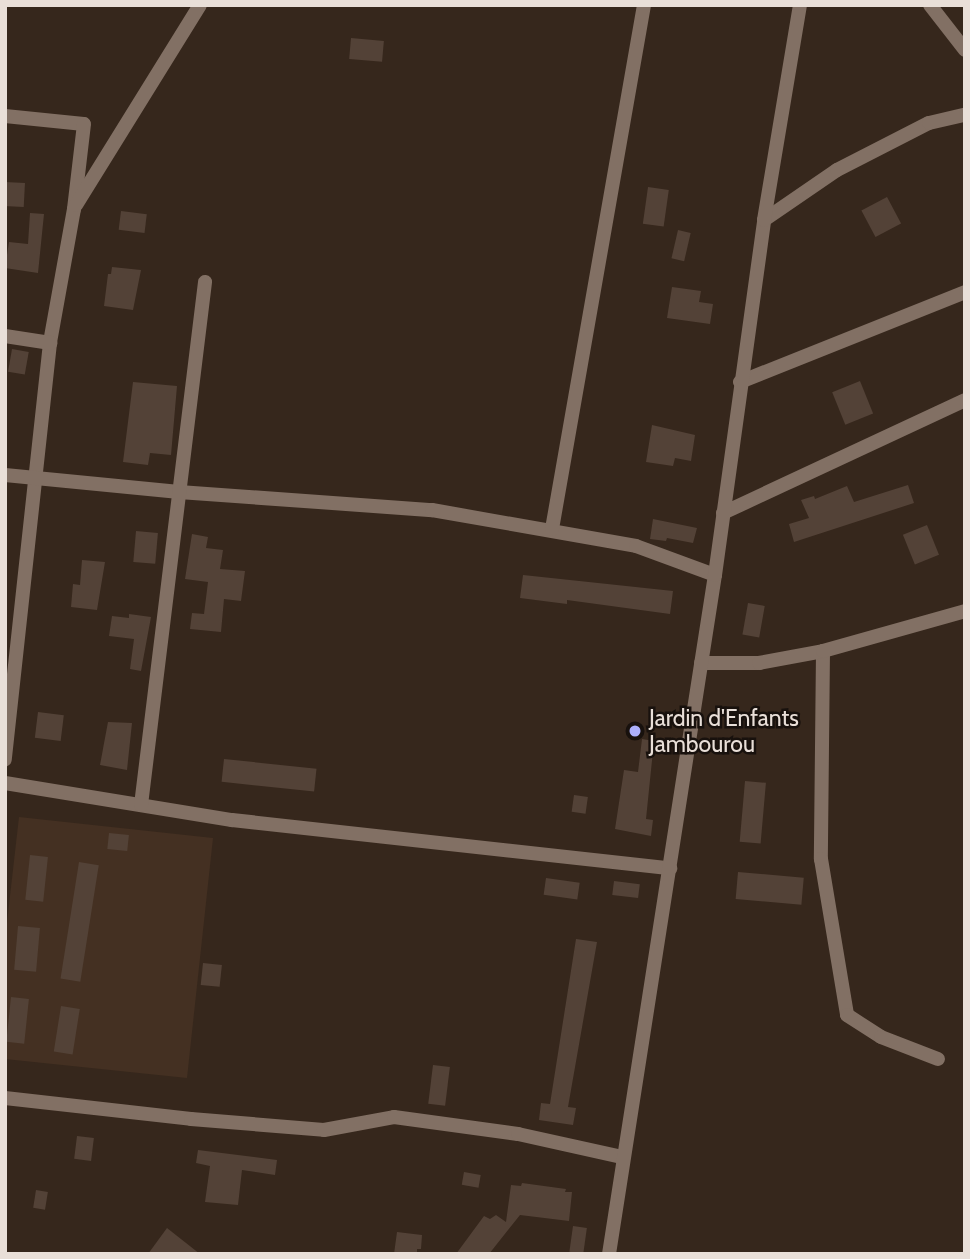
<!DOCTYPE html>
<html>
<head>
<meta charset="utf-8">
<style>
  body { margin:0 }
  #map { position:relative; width:970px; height:1259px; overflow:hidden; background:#36271c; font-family:Cabin,sans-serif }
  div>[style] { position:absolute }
  .built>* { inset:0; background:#443022 }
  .building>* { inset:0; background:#534237; transform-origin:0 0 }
  .street>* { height:14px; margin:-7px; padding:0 7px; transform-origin:7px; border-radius:7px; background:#827064 }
  .dots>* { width:19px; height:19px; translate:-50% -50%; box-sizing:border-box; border:4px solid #18110d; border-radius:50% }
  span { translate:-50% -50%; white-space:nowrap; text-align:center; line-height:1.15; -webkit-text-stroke:5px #18110d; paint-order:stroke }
  .poi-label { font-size:23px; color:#e9dfd8 }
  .left { translate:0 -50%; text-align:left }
  .frame { position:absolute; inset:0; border:7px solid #e9dfd8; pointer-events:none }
</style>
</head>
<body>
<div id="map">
  <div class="built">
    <div style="clip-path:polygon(19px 817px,213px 838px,187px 1078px,5px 1059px,5px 940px)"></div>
  </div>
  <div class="building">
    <div style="left:351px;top:38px;width:33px;height:21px;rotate:5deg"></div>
    <div style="left:5px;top:182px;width:20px;height:24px;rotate:3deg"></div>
    <div style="left:648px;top:187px;width:21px;height:37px;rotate:8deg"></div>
    <div style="left:887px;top:197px;width:30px;height:29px;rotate:62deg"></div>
    <div style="left:121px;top:211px;width:26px;height:19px;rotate:7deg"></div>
    <div style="clip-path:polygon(30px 213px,44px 214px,38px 273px,5px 268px,9px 242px,28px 244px)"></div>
    <div style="left:678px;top:230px;width:13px;height:29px;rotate:13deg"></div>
    <div style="clip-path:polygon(112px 267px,141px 270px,133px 310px,104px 306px,108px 274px,111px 274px)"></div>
    <div style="clip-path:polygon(672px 287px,701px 291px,699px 302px,713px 304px,710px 324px,667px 318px)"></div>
    <div style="left:12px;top:349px;width:17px;height:23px;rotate:10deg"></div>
    <div style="left:860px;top:381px;width:35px;height:30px;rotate:68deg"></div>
    <div style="clip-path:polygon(133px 382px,177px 386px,171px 455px,150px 453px,148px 465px,123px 462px)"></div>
    <div style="clip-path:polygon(652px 425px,695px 435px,691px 461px,675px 458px,673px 466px,646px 462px)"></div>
    <div style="clip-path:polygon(908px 485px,914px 503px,794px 542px,789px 524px,809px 518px,801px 500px,814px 496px,815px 499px,847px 486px,854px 502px)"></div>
    <div style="clip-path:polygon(653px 519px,697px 528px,693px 543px,667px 538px,666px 541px,650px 539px)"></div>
    <div style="left:927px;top:525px;width:32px;height:26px;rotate:68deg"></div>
    <div style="left:136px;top:531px;width:22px;height:31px;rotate:5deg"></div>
    <div style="clip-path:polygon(192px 534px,208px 537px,206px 548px,223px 550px,220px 569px,245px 571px,241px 601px,224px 599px,221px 632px,190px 629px,192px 613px,204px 614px,208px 582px,185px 579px)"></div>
    <div style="clip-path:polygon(82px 560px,105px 562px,97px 610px,71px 607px,73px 584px,80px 585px)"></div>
    <div style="clip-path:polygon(523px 575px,673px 591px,670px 614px,567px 600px,567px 604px,520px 598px)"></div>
    <div style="left:748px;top:603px;width:17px;height:32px;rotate:10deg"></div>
    <div style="clip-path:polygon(129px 614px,151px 617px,141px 671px,130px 669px,134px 639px,109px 636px,112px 616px,129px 618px)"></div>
    <div style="left:38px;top:712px;width:26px;height:26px;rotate:7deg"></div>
    <div style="clip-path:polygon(108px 722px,132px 723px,127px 770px,100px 765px)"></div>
    <div style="clip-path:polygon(642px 739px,654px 741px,646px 819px,653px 820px,651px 836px,615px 829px,624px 770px,638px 772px)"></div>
    <div style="left:224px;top:759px;width:93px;height:23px;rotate:6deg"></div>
    <div style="left:745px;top:781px;width:21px;height:61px;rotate:5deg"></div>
    <div style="left:574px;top:795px;width:14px;height:17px;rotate:8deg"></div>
    <div style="left:109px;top:833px;width:20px;height:16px;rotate:6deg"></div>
    <div style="left:30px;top:855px;width:18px;height:45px;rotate:6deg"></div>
    <div style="left:79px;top:862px;width:20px;height:118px;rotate:9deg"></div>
    <div style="left:738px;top:872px;width:66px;height:27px;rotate:5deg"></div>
    <div style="left:546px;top:878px;width:34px;height:17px;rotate:8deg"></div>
    <div style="left:614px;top:881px;width:26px;height:14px;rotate:7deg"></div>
    <div style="left:18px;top:926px;width:22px;height:44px;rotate:5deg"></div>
    <div style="clip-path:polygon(576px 939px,597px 942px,568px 1107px,576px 1108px,573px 1125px,539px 1120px,541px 1103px,550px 1104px)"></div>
    <div style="left:203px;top:963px;width:19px;height:22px;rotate:6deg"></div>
    <div style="left:11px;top:997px;width:18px;height:45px;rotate:6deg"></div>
    <div style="left:61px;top:1006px;width:19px;height:46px;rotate:9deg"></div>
    <div style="left:433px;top:1065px;width:17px;height:39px;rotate:7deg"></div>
    <div style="left:77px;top:1136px;width:17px;height:23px;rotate:7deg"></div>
    <div style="clip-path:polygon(198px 1150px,277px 1160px,275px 1175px,242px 1170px,238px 1205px,205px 1202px,210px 1166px,196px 1163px)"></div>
    <div style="left:464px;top:1172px;width:17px;height:13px;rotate:10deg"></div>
    <div style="clip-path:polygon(522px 1183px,566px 1189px,565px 1192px,572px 1192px,569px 1221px,520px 1215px,489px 1254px,456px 1254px,484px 1216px,490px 1219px,496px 1215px,506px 1222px,511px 1185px,521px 1186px)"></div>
    <div style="left:36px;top:1190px;width:12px;height:18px;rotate:9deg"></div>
    <div style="left:573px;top:1226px;width:14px;height:26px;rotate:8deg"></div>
    <div style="clip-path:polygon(167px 1228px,200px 1254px,148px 1254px)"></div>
    <div style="clip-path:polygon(397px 1232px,422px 1235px,421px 1249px,417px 1249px,417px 1254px,394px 1254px)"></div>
  </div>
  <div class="street">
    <div style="left:930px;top:5px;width:57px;rotate:52.1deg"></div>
    <div style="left:5px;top:116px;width:79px;rotate:5.8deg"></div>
    <div style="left:84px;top:124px;width:86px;rotate:96.7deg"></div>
    <div style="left:74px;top:209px;width:136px;rotate:100.2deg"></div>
    <div style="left:50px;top:343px;width:419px;rotate:96.2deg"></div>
    <div style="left:76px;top:205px;width:235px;rotate:-58.2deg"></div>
    <div style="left:764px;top:220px;width:88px;rotate:-34.4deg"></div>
    <div style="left:837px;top:170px;width:103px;rotate:-27.1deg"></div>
    <div style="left:929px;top:123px;width:37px;rotate:-13deg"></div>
    <div style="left:5px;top:336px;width:46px;rotate:8.8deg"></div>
    <div style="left:740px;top:382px;width:242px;rotate:-21.8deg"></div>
    <div style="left:5px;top:475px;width:175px;rotate:5.6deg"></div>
    <div style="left:179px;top:492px;width:254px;rotate:4.1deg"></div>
    <div style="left:432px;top:510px;width:207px;rotate:10deg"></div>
    <div style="left:636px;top:546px;width:84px;rotate:20.2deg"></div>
    <div style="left:723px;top:513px;width:267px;rotate:-25deg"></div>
    <div style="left:552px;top:529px;width:532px;rotate:-80.04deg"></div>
    <div style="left:823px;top:651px;width:208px;rotate:90.6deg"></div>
    <div style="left:821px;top:859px;width:158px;rotate:80.5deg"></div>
    <div style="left:847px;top:1015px;width:40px;rotate:32.9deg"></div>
    <div style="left:881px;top:1037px;width:61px;rotate:21.1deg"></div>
    <div style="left:701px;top:663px;width:58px"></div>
    <div style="left:759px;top:663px;width:65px;rotate:-10.6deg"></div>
    <div style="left:823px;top:651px;width:148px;rotate:-15.7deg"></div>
    <div style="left:5px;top:783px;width:230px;rotate:9.3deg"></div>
    <div style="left:232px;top:820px;width:441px;rotate:6.3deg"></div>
    <div style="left:141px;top:805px;width:527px;rotate:-83.02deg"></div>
    <div style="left:5px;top:1098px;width:187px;rotate:6.4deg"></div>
    <div style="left:191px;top:1119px;width:133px;rotate:4.7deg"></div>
    <div style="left:324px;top:1130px;width:71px;rotate:-10.5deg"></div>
    <div style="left:394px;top:1117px;width:125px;rotate:7.8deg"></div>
    <div style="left:518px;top:1134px;width:107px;rotate:12.5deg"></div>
    <div style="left:609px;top:1254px;width:687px;rotate:-81.13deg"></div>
    <div style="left:715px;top:575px;width:358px;rotate:-82.1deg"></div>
    <div style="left:764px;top:220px;width:218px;rotate:-80.5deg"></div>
  </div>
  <div class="dots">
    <div style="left:635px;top:731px;background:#acaffb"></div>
  </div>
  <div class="poi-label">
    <span class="left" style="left:649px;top:731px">Jardin d'Enfants<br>Jambourou</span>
  </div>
  <div class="frame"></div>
</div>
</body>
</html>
